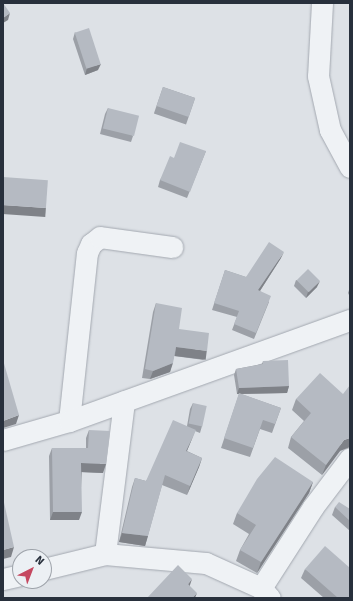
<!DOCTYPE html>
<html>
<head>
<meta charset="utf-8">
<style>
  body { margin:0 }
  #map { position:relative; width:353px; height:601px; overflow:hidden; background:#dde1e6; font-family:Signika,sans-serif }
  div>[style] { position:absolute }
  .roads { filter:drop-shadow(0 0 1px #a3a8b0) drop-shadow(0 0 1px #a3a8b0) }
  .minor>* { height:21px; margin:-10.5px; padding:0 10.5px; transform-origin:10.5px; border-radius:10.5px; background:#eff2f5 }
  .wall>* { inset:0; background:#9ca0a7; transform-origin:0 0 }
  .shaded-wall>* { inset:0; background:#7f8288; transform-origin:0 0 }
  .building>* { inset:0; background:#b5bac2; transform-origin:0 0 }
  span { translate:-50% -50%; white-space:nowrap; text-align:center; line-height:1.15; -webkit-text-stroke:3px #ecf0f4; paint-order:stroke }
  .frame { position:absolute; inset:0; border:4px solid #28303c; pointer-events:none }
  .north { position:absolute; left:12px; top:549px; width:40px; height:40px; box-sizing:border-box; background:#ecf0f4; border:1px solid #9ea3aa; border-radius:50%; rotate:42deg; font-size:11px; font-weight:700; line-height:16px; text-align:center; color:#28303c }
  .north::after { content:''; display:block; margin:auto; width:14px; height:18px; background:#c54860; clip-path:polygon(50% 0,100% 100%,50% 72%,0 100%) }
</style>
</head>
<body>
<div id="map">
  <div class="roads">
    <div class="minor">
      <div style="left:322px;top:3px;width:73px;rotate:93.1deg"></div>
      <div style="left:318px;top:76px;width:55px;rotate:77.5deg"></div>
      <div style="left:330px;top:130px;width:42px;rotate:61.6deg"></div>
      <div style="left:69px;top:421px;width:169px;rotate:-83.9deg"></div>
      <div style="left:87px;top:253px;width:10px;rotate:-66deg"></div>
      <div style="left:91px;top:244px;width:11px;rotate:-38deg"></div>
      <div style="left:100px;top:237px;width:73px;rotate:7.9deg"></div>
      <div style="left:3px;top:440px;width:69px;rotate:-16.1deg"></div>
      <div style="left:69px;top:421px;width:299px;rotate:-19.8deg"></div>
      <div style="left:105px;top:554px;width:154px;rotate:-82.9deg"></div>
      <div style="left:44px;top:569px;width:63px;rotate:-13.8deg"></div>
      <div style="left:105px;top:554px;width:101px;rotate:5.1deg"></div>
      <div style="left:206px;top:563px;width:60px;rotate:24.4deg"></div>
      <div style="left:261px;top:588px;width:13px;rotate:48deg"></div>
      <div style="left:3px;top:579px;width:17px;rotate:-13deg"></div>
      <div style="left:261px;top:588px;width:96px;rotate:-57.3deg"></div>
      <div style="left:313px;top:507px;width:61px;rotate:-52.9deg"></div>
    </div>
  </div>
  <div class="wall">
    <div style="clip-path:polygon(75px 32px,98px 70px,85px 75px,73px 39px)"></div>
    <div style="left:163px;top:87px;width:34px;height:28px;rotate:19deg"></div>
    <div style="clip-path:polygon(108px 108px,133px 136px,131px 142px,100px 134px,105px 114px)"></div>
    <div style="clip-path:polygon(206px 151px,187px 198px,158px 187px,160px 180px,174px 158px)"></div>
    <div style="clip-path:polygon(281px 258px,260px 291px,269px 302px,254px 339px,232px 330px,237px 317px,212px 310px,225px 270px,246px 277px)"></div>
    <div style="clip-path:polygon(296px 280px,317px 287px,306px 298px,294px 286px)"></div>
    <div style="clip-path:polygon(350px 287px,350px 297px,348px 293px)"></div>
    <div style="clip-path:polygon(156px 303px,204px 360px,174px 356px,170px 372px,150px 379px,142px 378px,153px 312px)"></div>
    <div style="clip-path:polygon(263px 361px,289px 386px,287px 393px,241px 394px,281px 408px,272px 433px,260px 429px,250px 457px,221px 448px,239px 394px,237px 394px,234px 375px,236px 369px,262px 364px)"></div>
    <div style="clip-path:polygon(343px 394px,340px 451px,322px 475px,288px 448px,291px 437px,304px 421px,292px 410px,296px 399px)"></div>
    <div style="clip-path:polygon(193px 403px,202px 426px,200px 433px,195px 431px,187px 451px,202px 458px,199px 467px,187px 495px,162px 485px,145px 546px,119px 542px,132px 487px,135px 478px,146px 481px,187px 426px,190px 409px)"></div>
    <div style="clip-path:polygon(89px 430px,103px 473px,82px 472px,79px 520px,50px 520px,49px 456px,52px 448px,86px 448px,86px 438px)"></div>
    <div style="clip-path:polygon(313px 482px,309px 493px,257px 573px,236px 561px,240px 550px,249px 534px,233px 524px,237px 513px)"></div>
    <div style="clip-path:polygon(335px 507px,350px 509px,350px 531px,332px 515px)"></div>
    <div style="clip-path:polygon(305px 569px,350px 598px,324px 598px,301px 578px)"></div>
  </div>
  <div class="shaded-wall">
    <div style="clip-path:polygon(10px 13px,8px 20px,3px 23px,3px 18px)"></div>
    <div style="clip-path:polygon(101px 64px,98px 70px,85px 75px,87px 68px)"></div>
    <div style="left:3px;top:205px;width:43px;height:9px;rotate:4deg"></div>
    <div style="clip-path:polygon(284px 252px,281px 258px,256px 297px,258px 290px)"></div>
    <div style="clip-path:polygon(320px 281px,317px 287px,306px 298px,308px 292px)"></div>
    <div style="left:176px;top:347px;width:31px;height:9px;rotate:7deg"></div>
    <div style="clip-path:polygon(173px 363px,170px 372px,150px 379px,153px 371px)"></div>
    <div style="clip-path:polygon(289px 386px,287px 393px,237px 394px,239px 388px)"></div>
    <div style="clip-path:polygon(19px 415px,16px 424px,3px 428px,3px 421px)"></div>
    <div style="clip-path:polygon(196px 430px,192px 439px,183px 460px,186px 451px)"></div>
    <div style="clip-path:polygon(350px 438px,350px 447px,340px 451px,322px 475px,326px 465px,344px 440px)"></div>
    <div style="clip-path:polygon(202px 458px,199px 467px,187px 495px,190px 486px)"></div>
    <div style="clip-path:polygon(81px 463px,106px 464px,103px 473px,79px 472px)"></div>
    <div style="clip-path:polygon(313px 482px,309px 493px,257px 573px,261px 562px)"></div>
    <div style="clip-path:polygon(53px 512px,82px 512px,79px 520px,50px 520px)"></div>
    <div style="clip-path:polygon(122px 533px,148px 536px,145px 546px,119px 542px)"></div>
    <div style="clip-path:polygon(14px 547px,11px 557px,3px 559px,3px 550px)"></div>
    <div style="clip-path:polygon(192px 579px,189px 588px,188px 584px)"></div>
    <div style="clip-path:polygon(197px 593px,195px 598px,192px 598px)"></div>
  </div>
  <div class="building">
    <div style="clip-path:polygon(3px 3px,10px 13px,3px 18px)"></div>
    <div style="left:89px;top:28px;width:38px;height:15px;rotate:72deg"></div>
    <div style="left:163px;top:87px;width:34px;height:20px;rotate:19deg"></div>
    <div style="left:108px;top:108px;width:32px;height:21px;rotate:14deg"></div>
    <div style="clip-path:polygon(180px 142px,206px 151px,190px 192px,160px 180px,170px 156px,174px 158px)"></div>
    <div style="left:3px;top:177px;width:45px;height:28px;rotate:4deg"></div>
    <div style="clip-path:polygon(269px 242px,284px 252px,258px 290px,271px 296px,256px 333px,234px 324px,239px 311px,214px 303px,225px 270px,246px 277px)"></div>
    <div style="left:308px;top:269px;width:17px;height:16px;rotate:45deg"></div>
    <div style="clip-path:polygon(156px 303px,182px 308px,179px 329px,209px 333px,207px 351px,176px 347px,173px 363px,153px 371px,145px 369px)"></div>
    <div style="clip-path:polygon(3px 360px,19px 415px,3px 421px)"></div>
    <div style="clip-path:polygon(288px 360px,289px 386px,239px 388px,236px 369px,263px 364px,263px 361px)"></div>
    <div style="clip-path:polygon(320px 373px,343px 394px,350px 385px,350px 438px,344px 440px,326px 465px,291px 437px,311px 413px,296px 399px)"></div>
    <div style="clip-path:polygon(239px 393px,281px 408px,275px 424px,263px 420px,253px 448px,224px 438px)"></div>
    <div style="left:193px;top:403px;width:14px;height:21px;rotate:12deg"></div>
    <div style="clip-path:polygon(173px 420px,196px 430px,186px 451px,202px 458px,190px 486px,165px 475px,148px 536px,122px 533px,135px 478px,146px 481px)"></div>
    <div style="clip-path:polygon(89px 430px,110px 431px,106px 464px,81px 463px,82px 512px,53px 512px,52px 448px,88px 448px)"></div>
    <div style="clip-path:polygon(275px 457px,313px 482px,261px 562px,240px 550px,256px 525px,237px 513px,257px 479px)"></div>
    <div style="clip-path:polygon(3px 498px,14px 547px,3px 550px)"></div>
    <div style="clip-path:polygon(339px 502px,350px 509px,350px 521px,335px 507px)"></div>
    <div style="clip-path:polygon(325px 546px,350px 568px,350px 598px,338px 598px,305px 569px)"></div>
    <div style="clip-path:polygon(178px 565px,192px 579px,188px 584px,197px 593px,192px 598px,147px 598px)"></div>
  </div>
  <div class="frame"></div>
  <div class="north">N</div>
</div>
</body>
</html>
